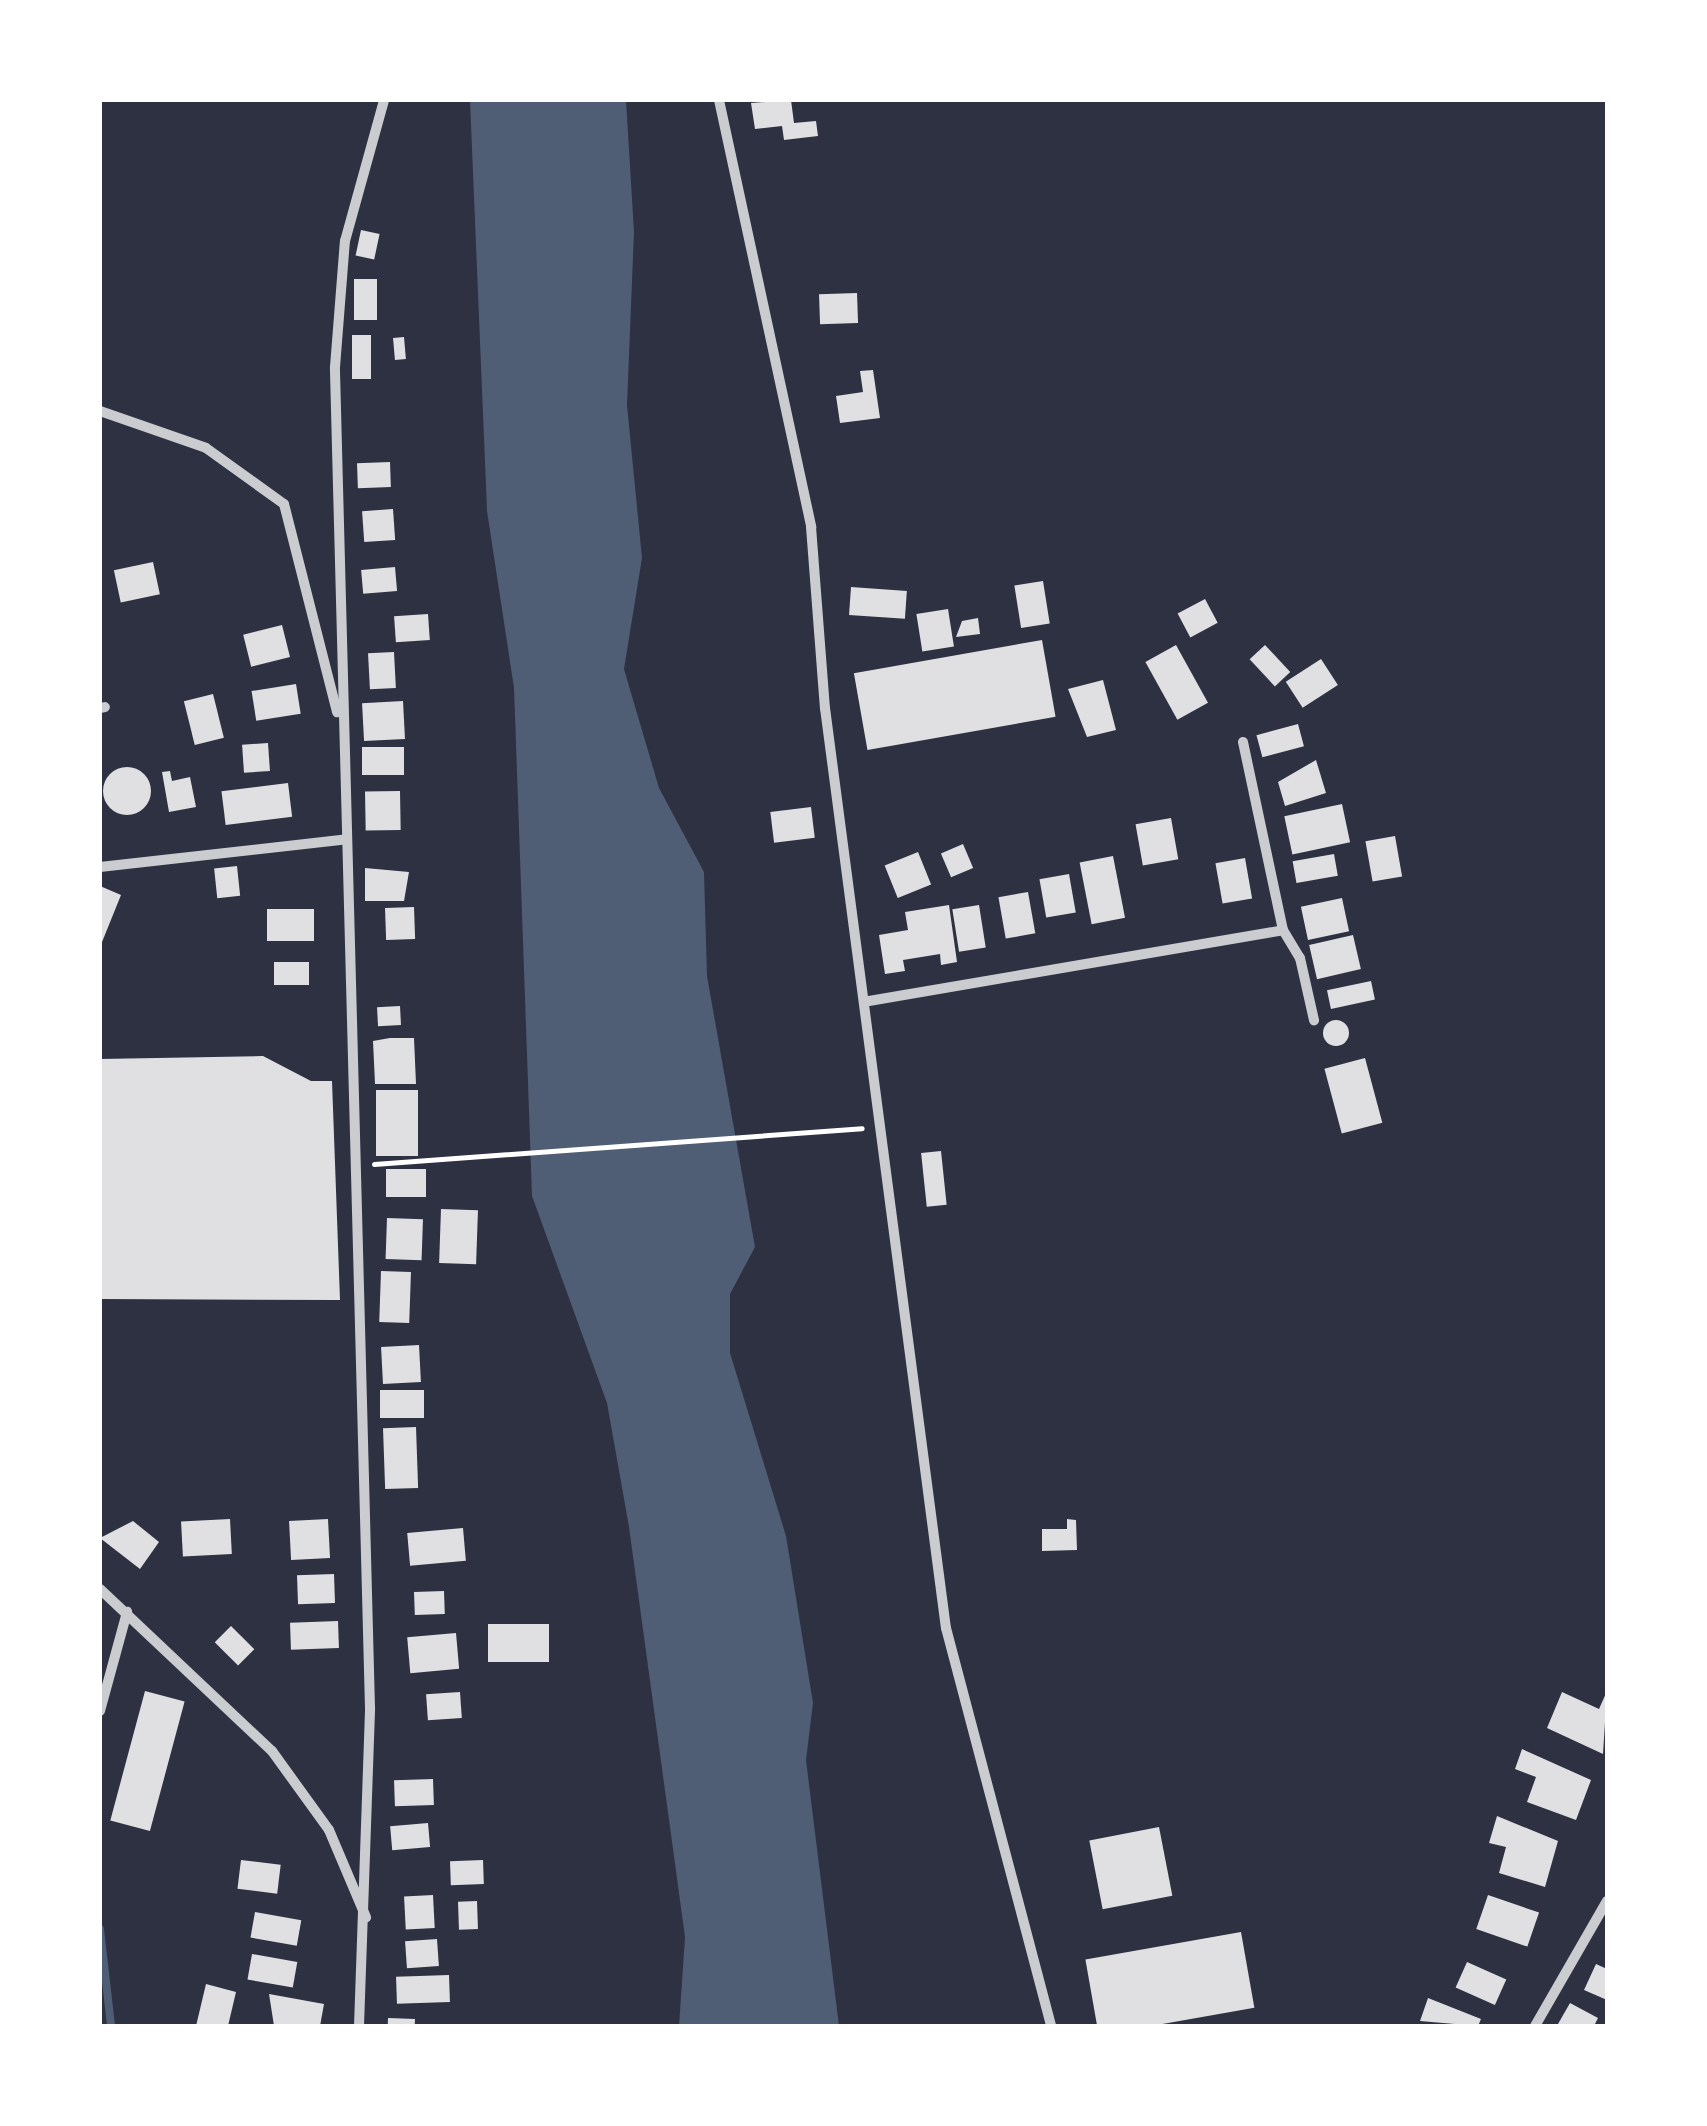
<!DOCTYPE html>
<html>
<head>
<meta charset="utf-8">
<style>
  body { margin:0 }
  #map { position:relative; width:1707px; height:2126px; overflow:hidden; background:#2d3142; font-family:"DM Sans",sans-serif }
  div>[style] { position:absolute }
  .water>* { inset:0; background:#4f5d75 }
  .stream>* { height:8px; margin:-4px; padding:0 4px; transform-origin:4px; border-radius:4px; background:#4f5d75 }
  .building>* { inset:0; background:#e0e0e3; transform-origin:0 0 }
  .round { border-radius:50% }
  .path>* { height:5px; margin:-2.5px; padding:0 2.5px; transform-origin:2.5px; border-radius:2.5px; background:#fff }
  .minor>* { height:10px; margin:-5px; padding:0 5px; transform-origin:5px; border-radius:5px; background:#caccd0 }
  span { translate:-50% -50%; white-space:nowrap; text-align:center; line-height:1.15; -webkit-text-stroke:9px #fff; paint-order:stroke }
  .frame { position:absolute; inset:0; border:102px solid #fff; pointer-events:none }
</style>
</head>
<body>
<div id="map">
  <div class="water">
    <div style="clip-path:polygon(470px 100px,626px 100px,634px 232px,627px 405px,642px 558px,624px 669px,659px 788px,704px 872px,707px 976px,755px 1247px,730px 1294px,730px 1353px,786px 1536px,813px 1703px,806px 1760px,839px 2026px,679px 2026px,685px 1937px,629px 1527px,607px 1403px,532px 1196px,514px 688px,487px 511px)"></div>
  </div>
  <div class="stream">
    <div style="left:100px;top:1929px;width:98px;rotate:83.5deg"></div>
  </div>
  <div class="building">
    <div style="clip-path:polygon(791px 100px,794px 123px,816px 121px,818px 136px,784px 140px,782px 126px,755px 129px,751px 103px)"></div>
    <div style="left:361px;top:230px;width:19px;height:26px;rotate:12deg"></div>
    <div style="left:354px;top:279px;width:23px;height:41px"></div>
    <div style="left:857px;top:293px;width:30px;height:38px;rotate:88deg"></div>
    <div style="left:352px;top:335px;width:19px;height:44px"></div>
    <div style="left:404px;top:337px;width:22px;height:11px;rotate:85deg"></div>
    <div style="clip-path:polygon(873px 370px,880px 418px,840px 423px,836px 396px,863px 392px,860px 371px)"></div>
    <div style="left:390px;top:462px;width:25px;height:33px;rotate:88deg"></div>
    <div style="left:393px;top:509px;width:31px;height:31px;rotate:86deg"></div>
    <div style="left:153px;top:562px;width:33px;height:40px;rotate:78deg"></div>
    <div style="left:395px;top:567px;width:24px;height:34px;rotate:85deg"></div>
    <div style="left:1043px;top:581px;width:43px;height:29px;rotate:81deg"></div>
    <div style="left:851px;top:587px;width:56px;height:28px;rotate:4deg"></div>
    <div style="left:1205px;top:599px;width:27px;height:31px;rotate:62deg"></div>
    <div style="left:948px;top:609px;width:38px;height:32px;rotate:81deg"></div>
    <div style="left:428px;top:614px;width:26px;height:34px;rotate:86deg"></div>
    <div style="clip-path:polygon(978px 618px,980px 634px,956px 637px,962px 621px)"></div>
    <div style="left:282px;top:625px;width:33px;height:40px;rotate:76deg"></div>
    <div style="left:1042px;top:640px;width:78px;height:191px;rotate:80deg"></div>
    <div style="left:1176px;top:645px;width:66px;height:35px;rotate:61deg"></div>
    <div style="left:1265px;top:645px;width:37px;height:21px;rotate:47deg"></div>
    <div style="left:394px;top:652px;width:36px;height:26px;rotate:87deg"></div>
    <div style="left:1321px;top:659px;width:31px;height:42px;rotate:57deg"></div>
    <div style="clip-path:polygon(1103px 680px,1116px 730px,1087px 737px,1068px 689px)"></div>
    <div style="left:296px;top:684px;width:30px;height:45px;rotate:81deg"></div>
    <div style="left:213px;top:694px;width:45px;height:30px;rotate:76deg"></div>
    <div style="left:403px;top:701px;width:38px;height:41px;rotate:87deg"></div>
    <div style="left:1298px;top:724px;width:23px;height:43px;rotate:75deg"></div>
    <div style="left:268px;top:743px;width:28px;height:26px;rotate:86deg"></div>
    <div style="left:404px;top:747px;width:28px;height:42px;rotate:90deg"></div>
    <div style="clip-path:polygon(1316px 760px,1326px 793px,1285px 806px,1278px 782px)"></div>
    <div class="round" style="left:103px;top:767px;width:48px;height:48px"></div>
    <div style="clip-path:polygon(170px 771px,172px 781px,190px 777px,196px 807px,169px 812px,162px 772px)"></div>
    <div style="left:288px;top:783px;width:34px;height:67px;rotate:83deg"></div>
    <div style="left:400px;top:791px;width:39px;height:35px;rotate:89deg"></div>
    <div style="left:1342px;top:804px;width:39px;height:59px;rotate:78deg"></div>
    <div style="left:811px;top:807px;width:31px;height:41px;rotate:83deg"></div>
    <div style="left:1171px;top:818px;width:42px;height:36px;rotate:80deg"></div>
    <div style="left:1395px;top:836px;width:41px;height:30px;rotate:80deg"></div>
    <div style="left:963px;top:844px;width:26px;height:24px;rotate:67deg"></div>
    <div style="left:918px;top:852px;width:35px;height:36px;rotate:68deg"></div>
    <div style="left:1334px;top:854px;width:22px;height:42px;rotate:80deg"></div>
    <div style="left:1113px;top:856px;width:63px;height:34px;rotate:79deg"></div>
    <div style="left:1245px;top:858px;width:41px;height:30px;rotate:80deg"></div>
    <div style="left:237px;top:866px;width:30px;height:23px;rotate:84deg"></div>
    <div style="clip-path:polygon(365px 868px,409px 872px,404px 901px,365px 901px)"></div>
    <div style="left:1069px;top:874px;width:39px;height:30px;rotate:80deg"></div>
    <div style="clip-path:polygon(100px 886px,121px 895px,100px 947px)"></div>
    <div style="left:1028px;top:892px;width:42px;height:30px;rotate:80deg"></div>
    <div style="left:1342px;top:898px;width:34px;height:42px;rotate:78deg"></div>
    <div style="clip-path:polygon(949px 905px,957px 962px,941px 965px,940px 954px,903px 960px,905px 971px,885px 974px,879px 935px,908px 930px,905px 912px)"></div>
    <div style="left:979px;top:905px;width:43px;height:27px;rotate:81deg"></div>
    <div style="left:414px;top:907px;width:32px;height:29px;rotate:88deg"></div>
    <div style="left:314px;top:909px;width:32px;height:47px;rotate:90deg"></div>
    <div style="left:1353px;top:935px;width:35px;height:45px;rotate:77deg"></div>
    <div style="left:274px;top:962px;width:35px;height:23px"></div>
    <div style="left:1371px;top:981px;width:19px;height:45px;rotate:78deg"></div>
    <div style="left:400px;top:1006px;width:19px;height:23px;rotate:87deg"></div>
    <div class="round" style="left:1323px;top:1020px;width:26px;height:26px"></div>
    <div style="clip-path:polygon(390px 1038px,414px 1038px,416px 1084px,375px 1084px,373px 1041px)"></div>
    <div style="clip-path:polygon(263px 1056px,311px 1081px,332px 1081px,340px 1300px,100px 1299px,100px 1059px)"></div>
    <div style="left:1365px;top:1058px;width:67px;height:42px;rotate:75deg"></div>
    <div style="left:376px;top:1090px;width:42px;height:66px"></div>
    <div style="left:941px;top:1151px;width:54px;height:20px;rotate:84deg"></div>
    <div style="left:386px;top:1169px;width:40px;height:28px"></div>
    <div style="left:441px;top:1209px;width:37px;height:54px;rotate:2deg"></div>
    <div style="left:387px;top:1218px;width:36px;height:41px;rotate:2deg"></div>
    <div style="left:381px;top:1271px;width:30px;height:51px;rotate:2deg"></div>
    <div style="left:419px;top:1345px;width:37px;height:38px;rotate:87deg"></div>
    <div style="left:424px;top:1390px;width:28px;height:44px;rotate:90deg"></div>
    <div style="left:416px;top:1427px;width:61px;height:33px;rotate:88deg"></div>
    <div style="left:230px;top:1519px;width:35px;height:49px;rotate:87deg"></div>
    <div style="left:328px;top:1519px;width:39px;height:39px;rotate:87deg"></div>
    <div style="clip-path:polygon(1067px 1519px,1076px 1520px,1077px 1550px,1042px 1551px,1042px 1529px,1067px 1529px)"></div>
    <div style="clip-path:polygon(133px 1521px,159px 1542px,140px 1569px,100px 1538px)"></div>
    <div style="left:463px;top:1528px;width:33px;height:56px;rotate:85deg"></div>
    <div style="left:334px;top:1574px;width:29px;height:37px;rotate:88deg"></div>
    <div style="left:444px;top:1591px;width:23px;height:30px;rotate:88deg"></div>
    <div style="left:338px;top:1621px;width:27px;height:48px;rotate:88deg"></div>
    <div style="left:549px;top:1624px;width:38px;height:61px;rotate:90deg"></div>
    <div style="left:231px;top:1626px;width:33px;height:23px;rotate:45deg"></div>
    <div style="left:456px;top:1633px;width:36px;height:49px;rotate:85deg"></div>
    <div style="left:145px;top:1691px;width:41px;height:134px;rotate:15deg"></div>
    <div style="clip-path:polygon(1607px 1691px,1603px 1754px,1547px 1728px,1562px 1692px,1599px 1709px)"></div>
    <div style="left:460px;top:1692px;width:26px;height:34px;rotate:86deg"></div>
    <div style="clip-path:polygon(1522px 1749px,1591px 1780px,1576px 1820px,1527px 1802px,1536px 1777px,1515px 1769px)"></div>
    <div style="left:433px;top:1779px;width:26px;height:39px;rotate:88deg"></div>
    <div style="clip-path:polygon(1497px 1816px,1558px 1841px,1545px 1887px,1499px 1873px,1506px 1847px,1489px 1843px)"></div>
    <div style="left:428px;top:1823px;width:24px;height:38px;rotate:85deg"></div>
    <div style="left:1159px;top:1827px;width:70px;height:71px;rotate:79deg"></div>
    <div style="left:241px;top:1860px;width:40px;height:29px;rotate:7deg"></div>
    <div style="left:483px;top:1860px;width:24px;height:33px;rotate:88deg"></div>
    <div style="left:433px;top:1895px;width:33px;height:29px;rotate:87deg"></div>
    <div style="left:1488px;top:1895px;width:54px;height:36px;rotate:19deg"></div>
    <div style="left:477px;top:1901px;width:28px;height:19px;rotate:88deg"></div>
    <div style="left:255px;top:1912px;width:47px;height:26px;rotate:10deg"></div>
    <div style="left:1241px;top:1932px;width:77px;height:158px;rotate:80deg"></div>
    <div style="left:437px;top:1939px;width:27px;height:32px;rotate:86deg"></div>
    <div style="left:252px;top:1954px;width:46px;height:26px;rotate:10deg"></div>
    <div style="left:1467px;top:1962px;width:43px;height:28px;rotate:24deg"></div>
    <div style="clip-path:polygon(1596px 1964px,1607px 1969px,1607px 2000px,1584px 1990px)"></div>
    <div style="left:449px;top:1975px;width:27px;height:53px;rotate:88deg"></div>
    <div style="clip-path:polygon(206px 1984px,236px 1992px,228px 2026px,196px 2026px)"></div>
    <div style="clip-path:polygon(269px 1994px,324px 2004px,320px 2026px,274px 2026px)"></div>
    <div style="clip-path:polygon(1428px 1998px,1481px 2019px,1478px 2026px,1420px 2021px)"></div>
    <div style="clip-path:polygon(1570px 2003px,1598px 2018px,1594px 2026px,1558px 2024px)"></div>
    <div style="left:388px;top:2018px;width:27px;height:8px;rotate:2deg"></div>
  </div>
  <div class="path">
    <div style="left:374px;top:1164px;width:489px;rotate:-4.2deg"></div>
  </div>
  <div class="minor">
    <div style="left:719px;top:100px;width:437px;rotate:77.8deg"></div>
    <div style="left:811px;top:527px;width:182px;rotate:85.6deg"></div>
    <div style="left:825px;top:708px;width:928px;rotate:82.51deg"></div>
    <div style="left:946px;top:1628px;width:412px;rotate:75.2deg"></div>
    <div style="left:100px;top:411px;width:112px;rotate:19.2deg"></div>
    <div style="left:206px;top:448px;width:96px;rotate:35.7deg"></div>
    <div style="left:284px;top:504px;width:215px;rotate:75.7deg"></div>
    <div style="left:100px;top:708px;width:5px;rotate:-11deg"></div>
    <div style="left:1243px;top:742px;width:192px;rotate:78deg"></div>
    <div style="left:1283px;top:930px;width:33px;rotate:59deg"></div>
    <div style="left:1300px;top:958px;width:64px;rotate:77.3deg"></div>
    <div style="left:100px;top:867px;width:244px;rotate:-6.4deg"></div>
    <div style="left:869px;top:1001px;width:420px;rotate:-9.7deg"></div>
    <div style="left:100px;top:1589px;width:236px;rotate:43.3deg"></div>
    <div style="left:272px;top:1751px;width:97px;rotate:54.2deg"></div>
    <div style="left:329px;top:1830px;width:95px;rotate:67deg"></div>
    <div style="left:100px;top:1711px;width:103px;rotate:-74.7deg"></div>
    <div style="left:359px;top:2026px;width:318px;rotate:-88deg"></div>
    <div style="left:370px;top:1708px;width:1341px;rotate:-91.5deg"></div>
    <div style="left:335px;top:367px;width:126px;rotate:-85.5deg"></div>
    <div style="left:345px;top:241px;width:146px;rotate:-74.5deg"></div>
    <div style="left:1535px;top:2026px;width:144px;rotate:-60.1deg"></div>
  </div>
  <div class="frame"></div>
</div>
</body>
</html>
